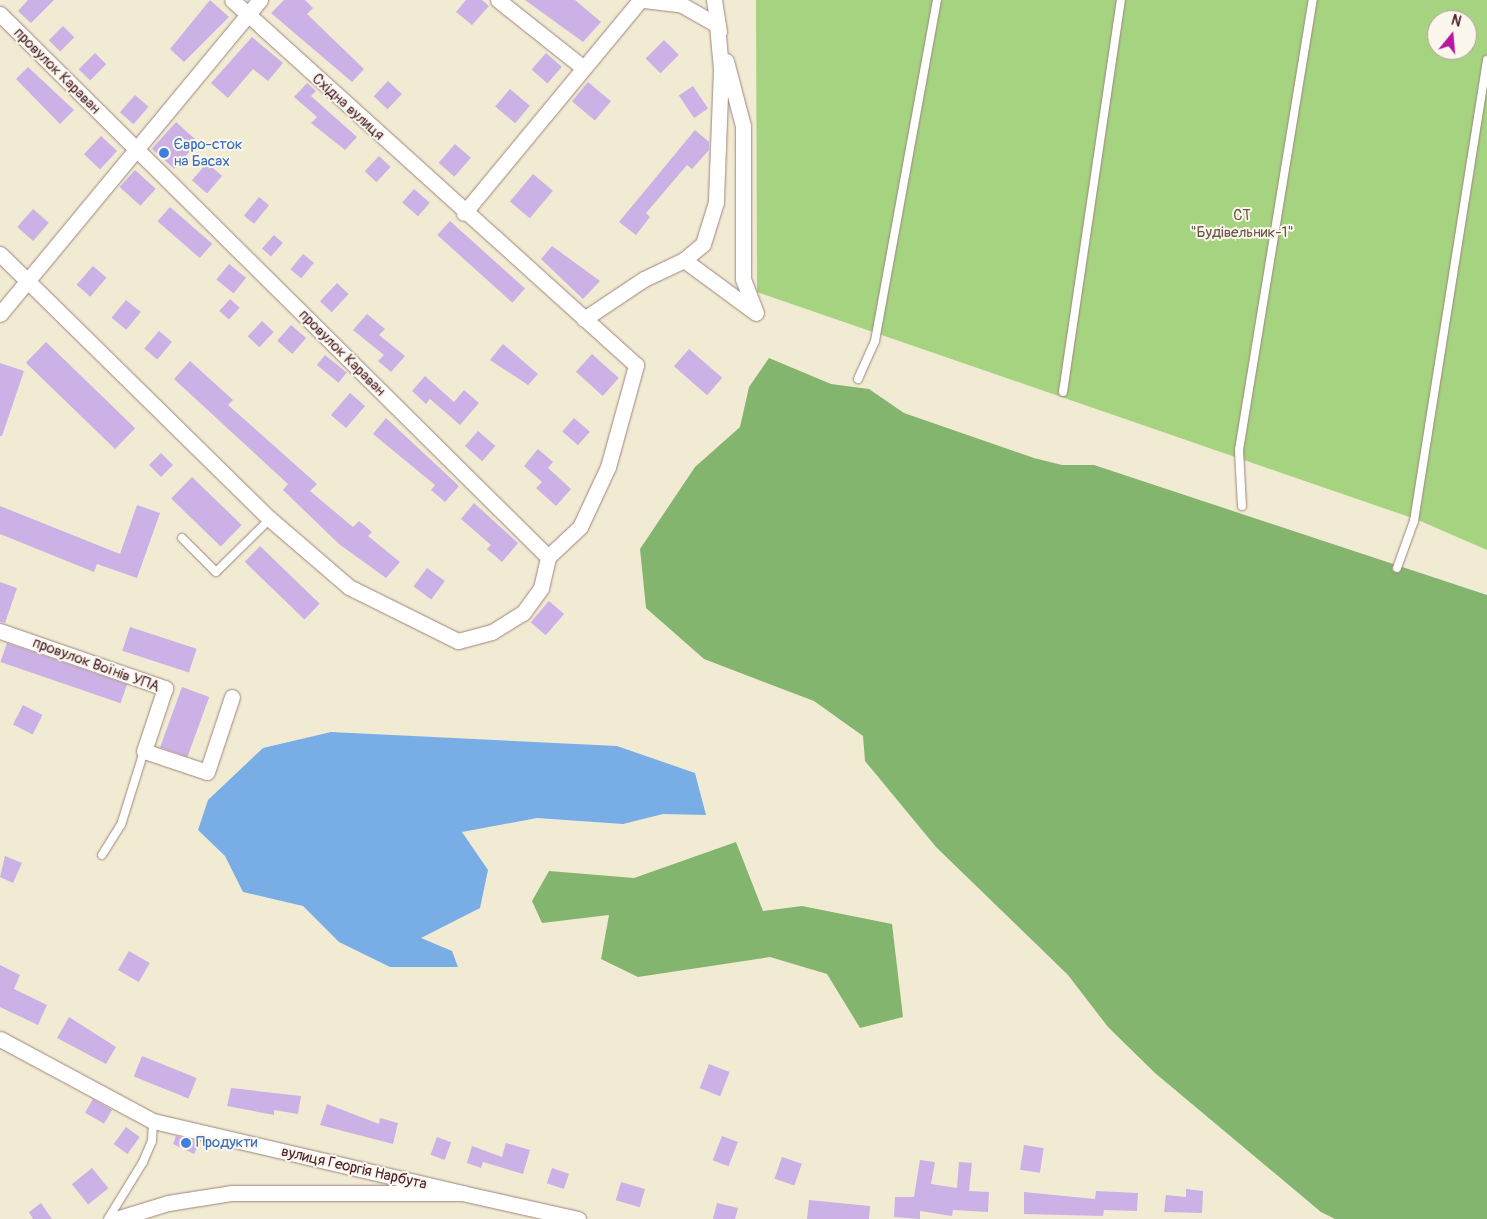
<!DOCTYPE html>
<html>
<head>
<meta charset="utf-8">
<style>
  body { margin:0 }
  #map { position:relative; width:1487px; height:1219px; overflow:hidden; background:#f2ebd3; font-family:Pangolin,sans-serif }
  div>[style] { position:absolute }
  .green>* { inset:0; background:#a6d380 }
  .forest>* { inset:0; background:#84b56e }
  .water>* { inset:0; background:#79ade6 }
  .building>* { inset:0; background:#cbb1e6; transform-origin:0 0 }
  .roads { filter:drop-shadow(0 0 1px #9e857f) drop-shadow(0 0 1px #9e857f) }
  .lane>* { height:8px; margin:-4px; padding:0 4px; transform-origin:4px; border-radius:4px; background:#fff }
  .street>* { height:15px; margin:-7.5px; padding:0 7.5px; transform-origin:7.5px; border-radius:7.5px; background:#fff }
  .dots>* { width:14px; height:14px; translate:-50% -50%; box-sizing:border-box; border:2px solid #fbf7ec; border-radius:50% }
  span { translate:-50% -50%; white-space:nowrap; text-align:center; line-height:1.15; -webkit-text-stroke:4px #fbf7ec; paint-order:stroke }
  .street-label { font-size:15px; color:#4a1f2b }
  .shop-label { font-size:15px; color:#366cbe }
  .left { translate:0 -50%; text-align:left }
  .park-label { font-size:15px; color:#654 }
  .north { position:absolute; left:1427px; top:10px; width:50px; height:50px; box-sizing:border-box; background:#fbf7ec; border:1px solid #b4a19f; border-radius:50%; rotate:17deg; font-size:14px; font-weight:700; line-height:20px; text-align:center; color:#4a1f2b }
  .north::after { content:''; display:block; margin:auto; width:18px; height:22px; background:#b5179e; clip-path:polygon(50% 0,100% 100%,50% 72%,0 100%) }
</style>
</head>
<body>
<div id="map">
  <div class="green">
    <div style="clip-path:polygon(evenodd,756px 0,1487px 0,1487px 550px,1418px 520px,757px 292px,756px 0,1437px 20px,1467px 20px,1467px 50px,1437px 50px,1437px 20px)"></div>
  </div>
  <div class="forest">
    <div style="clip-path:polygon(769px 358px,831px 384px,869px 389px,904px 413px,1034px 458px,1062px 465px,1094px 465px,1487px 595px,1487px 1219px,1335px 1219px,1321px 1212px,1155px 1073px,1108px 1027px,1068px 975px,936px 847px,865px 761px,863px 736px,814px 701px,704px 659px,646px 608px,640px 549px,695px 467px,740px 427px,749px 387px)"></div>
    <div style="clip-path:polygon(736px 842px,763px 911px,802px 906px,892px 924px,903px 1017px,860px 1028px,827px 974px,770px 957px,638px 977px,601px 959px,609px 915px,542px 923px,532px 901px,549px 871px,634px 878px)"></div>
  </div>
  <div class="water">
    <div style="clip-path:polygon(331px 732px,617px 746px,695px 773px,706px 815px,663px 814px,623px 824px,537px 818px,462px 832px,488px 870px,480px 908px,421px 938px,452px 951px,458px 967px,390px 967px,339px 942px,303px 906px,243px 892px,225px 856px,198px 830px,208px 800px,263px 748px)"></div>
  </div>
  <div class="building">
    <div style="clip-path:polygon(28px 0,54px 0,31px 23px,18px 11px)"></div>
    <div style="clip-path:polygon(210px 0,229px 17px,184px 62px,170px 49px)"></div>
    <div style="clip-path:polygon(284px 0,305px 0,313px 8px,307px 14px,364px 69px,352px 82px,271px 13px)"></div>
    <div style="clip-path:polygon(466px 0,482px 0,489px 6px,472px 25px,456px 12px)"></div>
    <div style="clip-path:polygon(525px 0,575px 0,601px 22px,583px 42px)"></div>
    <div style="left:63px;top:26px;width:16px;height:20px;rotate:45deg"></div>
    <div style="clip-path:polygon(252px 37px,283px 63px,268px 81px,253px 69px,228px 98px,211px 83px)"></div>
    <div style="left:664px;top:40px;width:21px;height:26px;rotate:45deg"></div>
    <div style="left:95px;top:53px;width:16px;height:23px;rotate:45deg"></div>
    <div style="left:546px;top:53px;width:21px;height:22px;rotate:41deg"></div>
    <div style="clip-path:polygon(28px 67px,74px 110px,60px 124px,16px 79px)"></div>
    <div style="left:388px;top:81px;width:19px;height:21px;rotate:43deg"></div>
    <div style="left:588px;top:82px;width:30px;height:25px;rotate:40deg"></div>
    <div style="clip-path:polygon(307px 83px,316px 91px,311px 96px,357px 137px,345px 150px,311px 123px,317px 117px,294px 97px)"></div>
    <div style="left:693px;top:86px;width:27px;height:17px;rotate:56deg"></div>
    <div style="left:510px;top:89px;width:26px;height:23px;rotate:40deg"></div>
    <div style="left:135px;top:95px;width:18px;height:23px;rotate:41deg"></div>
    <div style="left:176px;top:122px;width:30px;height:36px;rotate:42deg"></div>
    <div style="clip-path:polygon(695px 130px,709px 142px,709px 150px,692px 169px,687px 165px,646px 213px,650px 217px,636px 235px,619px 222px)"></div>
    <div style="left:101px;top:136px;width:22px;height:25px;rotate:43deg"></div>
    <div style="left:455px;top:144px;width:21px;height:25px;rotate:41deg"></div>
    <div style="left:379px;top:156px;width:16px;height:21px;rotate:43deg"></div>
    <div style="left:207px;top:163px;width:20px;height:23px;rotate:41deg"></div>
    <div style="left:135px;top:170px;width:28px;height:23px;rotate:42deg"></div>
    <div style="left:533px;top:174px;width:26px;height:36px;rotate:40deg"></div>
    <div style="left:414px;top:189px;width:21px;height:18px;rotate:41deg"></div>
    <div style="left:259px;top:197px;width:13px;height:24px;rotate:39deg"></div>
    <div style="left:170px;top:207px;width:56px;height:19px;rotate:41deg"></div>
    <div style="left:33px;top:209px;width:21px;height:24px;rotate:41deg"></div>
    <div style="left:450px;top:221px;width:101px;height:19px;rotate:42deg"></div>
    <div style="left:274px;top:235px;width:12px;height:18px;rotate:42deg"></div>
    <div style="clip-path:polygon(552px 246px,600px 281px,583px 299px,541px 259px)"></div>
    <div style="left:303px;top:254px;width:14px;height:20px;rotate:39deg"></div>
    <div style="left:229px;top:264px;width:22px;height:20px;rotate:39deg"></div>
    <div style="left:93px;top:266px;width:18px;height:25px;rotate:41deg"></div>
    <div style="left:337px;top:283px;width:16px;height:25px;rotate:43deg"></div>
    <div style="left:230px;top:299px;width:13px;height:16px;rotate:42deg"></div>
    <div style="left:126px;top:300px;width:19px;height:23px;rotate:39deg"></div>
    <div style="clip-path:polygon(367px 314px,385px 329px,379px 335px,405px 356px,391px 372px,378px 361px,384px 355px,353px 330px)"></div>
    <div style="left:262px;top:321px;width:16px;height:21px;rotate:43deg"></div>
    <div style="left:291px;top:325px;width:20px;height:21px;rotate:41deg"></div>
    <div style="left:159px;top:331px;width:17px;height:23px;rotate:40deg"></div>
    <div style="left:46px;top:342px;width:124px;height:29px;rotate:44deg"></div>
    <div style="clip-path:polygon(503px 344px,538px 374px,528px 385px,490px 360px)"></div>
    <div style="left:689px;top:349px;width:44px;height:23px;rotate:41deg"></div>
    <div style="left:592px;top:354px;width:36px;height:24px;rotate:42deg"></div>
    <div style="left:325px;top:355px;width:28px;height:13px;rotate:39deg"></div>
    <div style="clip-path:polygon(190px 361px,233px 400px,228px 405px,317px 484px,310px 491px,353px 527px,359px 521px,372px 532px,368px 536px,400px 562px,386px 578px,339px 544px,283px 490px,288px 484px,174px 379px)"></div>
    <div style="clip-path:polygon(0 363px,24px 371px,2px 436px,0 436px)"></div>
    <div style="clip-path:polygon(425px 376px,454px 402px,464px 390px,479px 403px,460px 425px,430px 399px,426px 404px,412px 391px)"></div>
    <div style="left:350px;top:393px;width:20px;height:29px;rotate:41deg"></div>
    <div style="clip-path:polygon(386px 418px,459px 486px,445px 502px,431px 490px,435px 485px,373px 434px)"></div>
    <div style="left:574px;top:418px;width:21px;height:18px;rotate:41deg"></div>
    <div style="left:478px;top:431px;width:23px;height:20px;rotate:41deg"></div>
    <div style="clip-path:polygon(538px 449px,553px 462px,548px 468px,571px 489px,556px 506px,536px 488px,542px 482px,524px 466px)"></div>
    <div style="left:161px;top:453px;width:17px;height:17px;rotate:45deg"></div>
    <div style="left:192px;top:477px;width:69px;height:30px;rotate:44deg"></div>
    <div style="clip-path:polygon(474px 503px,518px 543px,502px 562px,487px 549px,491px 545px,461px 519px)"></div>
    <div style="clip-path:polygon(137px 505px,160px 513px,137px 578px,97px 564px,94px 572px,0 534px,0 506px,120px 554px)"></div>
    <div style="left:260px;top:546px;width:83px;height:22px;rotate:44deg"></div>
    <div style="left:427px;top:568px;width:22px;height:23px;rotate:36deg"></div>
    <div style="clip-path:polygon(0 582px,17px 588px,5px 623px,0 622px)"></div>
    <div style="left:549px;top:601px;width:20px;height:28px;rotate:41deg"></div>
    <div style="left:130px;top:627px;width:70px;height:25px;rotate:18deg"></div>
    <div style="left:7px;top:643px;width:127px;height:20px;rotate:19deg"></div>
    <div style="left:182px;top:687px;width:29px;height:64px;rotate:20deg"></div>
    <div style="left:23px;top:705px;width:22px;height:22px;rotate:27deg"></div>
    <div style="clip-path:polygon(5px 856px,22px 863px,13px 883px,0 877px)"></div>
    <div style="left:129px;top:951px;width:24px;height:22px;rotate:30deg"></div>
    <div style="clip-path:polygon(0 965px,20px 975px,14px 989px,47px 1005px,38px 1025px,0 1007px)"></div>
    <div style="clip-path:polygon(69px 1017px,116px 1047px,106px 1064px,57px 1038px)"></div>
    <div style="left:142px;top:1056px;width:59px;height:22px;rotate:22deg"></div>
    <div style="left:709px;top:1064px;width:22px;height:26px;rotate:21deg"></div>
    <div style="clip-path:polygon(231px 1088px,301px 1096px,298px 1114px,274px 1110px,274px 1115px,227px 1106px)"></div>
    <div style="left:93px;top:1099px;width:22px;height:16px;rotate:30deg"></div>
    <div style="clip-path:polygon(327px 1104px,379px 1124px,380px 1118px,398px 1123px,393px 1144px,320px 1125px)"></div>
    <div style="left:126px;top:1127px;width:17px;height:21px;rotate:36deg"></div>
    <div style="clip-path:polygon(176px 1136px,200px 1142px,194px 1154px,173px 1144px)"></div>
    <div style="left:722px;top:1136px;width:17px;height:26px;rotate:21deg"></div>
    <div style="left:437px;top:1137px;width:15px;height:19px;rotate:20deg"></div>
    <div style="clip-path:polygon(506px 1143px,530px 1150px,523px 1174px,483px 1162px,481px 1168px,467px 1163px,472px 1146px,502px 1157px)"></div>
    <div style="left:1024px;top:1145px;width:20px;height:25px;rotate:9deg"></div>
    <div style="left:782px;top:1157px;width:21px;height:23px;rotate:19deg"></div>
    <div style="clip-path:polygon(920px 1160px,935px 1162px,931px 1184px,957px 1188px,959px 1162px,972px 1163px,969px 1191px,989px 1192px,988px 1212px,953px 1210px,952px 1216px,920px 1211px,920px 1219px,894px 1217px,895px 1197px,914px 1197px)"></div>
    <div style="left:92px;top:1168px;width:26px;height:26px;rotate:51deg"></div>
    <div style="left:552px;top:1168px;width:18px;height:16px;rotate:19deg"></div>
    <div style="left:621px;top:1182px;width:25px;height:19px;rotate:16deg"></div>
    <div style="clip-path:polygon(1186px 1189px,1203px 1191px,1202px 1213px,1164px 1212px,1166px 1195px,1186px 1197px)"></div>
    <div style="clip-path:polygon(1096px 1191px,1138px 1193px,1137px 1211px,1104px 1210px,1103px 1216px,1024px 1214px,1024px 1192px,1095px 1199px)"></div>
    <div style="clip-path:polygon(809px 1200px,870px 1206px,869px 1219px,807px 1219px)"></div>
    <div style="clip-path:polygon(41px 1203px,52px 1219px,33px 1219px,29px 1212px)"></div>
    <div style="clip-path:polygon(717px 1203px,738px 1208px,735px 1219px,713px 1219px)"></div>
  </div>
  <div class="roads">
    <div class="lane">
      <div style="left:858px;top:379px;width:42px;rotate:-65.9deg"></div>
      <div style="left:875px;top:341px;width:347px;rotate:-79.7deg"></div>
      <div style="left:1063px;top:392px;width:396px;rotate:-81.6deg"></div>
      <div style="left:1242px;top:506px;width:56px;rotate:-93.1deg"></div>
      <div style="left:1239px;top:450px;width:456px;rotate:-80.7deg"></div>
      <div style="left:182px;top:538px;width:48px;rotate:45deg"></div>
      <div style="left:216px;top:572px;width:76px;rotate:-44.5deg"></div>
      <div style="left:1397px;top:568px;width:50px;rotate:-70.1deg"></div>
      <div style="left:1414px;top:521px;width:467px;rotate:-81deg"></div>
      <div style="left:102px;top:855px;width:36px;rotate:-58deg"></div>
      <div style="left:121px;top:825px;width:77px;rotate:-72.7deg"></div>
      <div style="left:108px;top:1219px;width:67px;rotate:-58.4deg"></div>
      <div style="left:143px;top:1162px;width:23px;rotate:-67deg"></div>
      <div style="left:152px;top:1141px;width:20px;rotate:-87deg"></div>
    </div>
    <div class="street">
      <div style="left:498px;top:0;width:106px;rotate:38.5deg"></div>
      <div style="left:644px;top:0;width:38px;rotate:7deg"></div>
      <div style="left:682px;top:5px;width:40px;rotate:29.7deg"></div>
      <div style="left:717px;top:25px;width:44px;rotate:84.8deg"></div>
      <div style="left:721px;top:69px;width:133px;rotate:92.2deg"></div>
      <div style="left:716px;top:202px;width:44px;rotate:107.2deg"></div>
      <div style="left:703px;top:244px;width:25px;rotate:140deg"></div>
      <div style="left:714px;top:0;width:32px;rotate:81deg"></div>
      <div style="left:0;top:14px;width:771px;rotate:44.74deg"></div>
      <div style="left:726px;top:61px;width:67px;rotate:75.3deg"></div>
      <div style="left:743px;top:126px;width:153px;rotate:90deg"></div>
      <div style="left:743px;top:279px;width:36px;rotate:69deg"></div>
      <div style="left:464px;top:213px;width:276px;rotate:-50.4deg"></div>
      <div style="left:0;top:254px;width:378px;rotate:44.5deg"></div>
      <div style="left:270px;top:519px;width:104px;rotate:40.7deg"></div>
      <div style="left:349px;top:587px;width:122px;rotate:26.4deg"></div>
      <div style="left:458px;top:641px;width:35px;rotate:-15deg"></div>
      <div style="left:492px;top:632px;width:36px;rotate:-32deg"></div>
      <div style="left:523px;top:613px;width:31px;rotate:-54deg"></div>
      <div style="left:541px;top:588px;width:32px;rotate:-77deg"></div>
      <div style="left:548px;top:557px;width:44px;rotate:-43.2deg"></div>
      <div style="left:580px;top:527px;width:66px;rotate:-65deg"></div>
      <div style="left:608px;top:467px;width:106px;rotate:-74.6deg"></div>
      <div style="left:636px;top:365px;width:544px;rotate:-137.9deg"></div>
      <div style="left:0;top:314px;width:408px;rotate:-50.4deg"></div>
      <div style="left:584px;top:319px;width:72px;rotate:-33.7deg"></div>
      <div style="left:644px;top:279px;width:44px;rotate:-25.4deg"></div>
      <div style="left:684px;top:260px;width:89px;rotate:36.4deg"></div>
      <div style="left:0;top:631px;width:175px;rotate:19.1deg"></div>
      <div style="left:165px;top:688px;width:66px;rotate:108.4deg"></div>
      <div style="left:144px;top:751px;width:66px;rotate:18.4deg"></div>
      <div style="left:207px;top:772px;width:79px;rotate:-71.6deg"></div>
      <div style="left:0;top:1039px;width:174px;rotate:28.2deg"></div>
      <div style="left:153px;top:1121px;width:317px;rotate:13.1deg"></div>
      <div style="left:116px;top:1219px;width:54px;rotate:-17.1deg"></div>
      <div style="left:168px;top:1203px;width:65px;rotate:-8.9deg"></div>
      <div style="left:232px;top:1193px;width:230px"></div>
      <div style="left:462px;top:1193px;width:119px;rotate:12.6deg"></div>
    </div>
  </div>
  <div class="dots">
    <div style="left:164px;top:153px;background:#3f7fe0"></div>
    <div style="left:186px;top:1143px;background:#3f7fe0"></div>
  </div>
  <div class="street-label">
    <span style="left:57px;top:71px;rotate:45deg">провулок Караван</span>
    <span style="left:348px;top:107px;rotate:42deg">Східна вулиця</span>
    <span style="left:342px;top:353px;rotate:45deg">провулок Караван</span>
    <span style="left:96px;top:665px;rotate:20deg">провулок Воїнів УПА</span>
    <span style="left:354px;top:1168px;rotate:13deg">вулиця Георгія Нарбута</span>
  </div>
  <div class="shop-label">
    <span class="left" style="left:174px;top:153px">Євро-сток<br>на Басах</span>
    <span class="left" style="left:196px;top:1143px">Продукти</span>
  </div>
  <div class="park-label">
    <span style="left:1242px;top:224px">СТ<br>"Будівельник-1"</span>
  </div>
  <div class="north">N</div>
</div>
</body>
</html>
